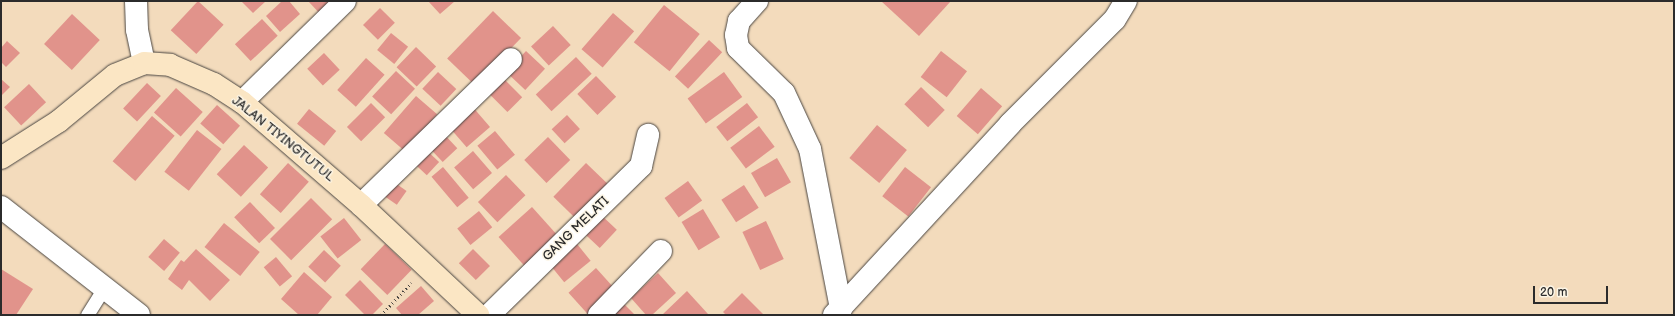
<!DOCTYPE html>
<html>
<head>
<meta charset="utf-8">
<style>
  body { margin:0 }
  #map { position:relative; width:1675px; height:316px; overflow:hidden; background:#f3dbbc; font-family:"Balsamiq Sans",sans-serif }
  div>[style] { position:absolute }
  .building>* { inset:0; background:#e1938b; transform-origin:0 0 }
  .path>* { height:2.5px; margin-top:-1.25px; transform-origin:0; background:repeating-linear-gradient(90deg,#494541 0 1px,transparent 0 4px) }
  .roads { filter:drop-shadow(0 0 1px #494541) drop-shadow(0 0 1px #494541) }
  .lane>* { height:13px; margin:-6.5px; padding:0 6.5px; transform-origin:6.5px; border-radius:6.5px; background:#fff }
  .street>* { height:22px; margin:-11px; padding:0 11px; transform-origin:11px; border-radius:11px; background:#fff }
  .secondary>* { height:22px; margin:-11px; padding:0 11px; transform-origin:11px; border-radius:11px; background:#fbe6c4 }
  span { translate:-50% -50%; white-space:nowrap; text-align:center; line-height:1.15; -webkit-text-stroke:3px #fcf5e5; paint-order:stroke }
  .street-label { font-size:13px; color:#2b2b2b }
  .frame { position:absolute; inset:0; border:2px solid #2b2b2b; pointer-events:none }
  .scale { position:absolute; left:1533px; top:286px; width:75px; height:18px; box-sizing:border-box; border:2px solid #2b2b2b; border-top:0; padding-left:5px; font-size:12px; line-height:14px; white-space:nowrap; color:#2b2b2b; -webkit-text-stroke:3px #fcf5e5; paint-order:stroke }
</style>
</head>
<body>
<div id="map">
  <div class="building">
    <div style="left:198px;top:1px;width:35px;height:40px;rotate:43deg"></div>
    <div style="clip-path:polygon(241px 1px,266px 1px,253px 13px)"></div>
    <div style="clip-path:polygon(282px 1px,289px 1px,300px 14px,280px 32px,266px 16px)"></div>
    <div style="clip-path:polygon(308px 1px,339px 1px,323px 17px)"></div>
    <div style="clip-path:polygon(428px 1px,455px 1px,440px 14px)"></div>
    <div style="clip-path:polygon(881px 1px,951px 1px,919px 36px)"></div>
    <div style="left:664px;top:5px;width:46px;height:48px;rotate:39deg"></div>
    <div style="left:380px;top:8px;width:21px;height:24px;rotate:45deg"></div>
    <div style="left:493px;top:11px;width:39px;height:66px;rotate:44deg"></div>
    <div style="left:613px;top:13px;width:28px;height:48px;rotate:41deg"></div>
    <div style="left:72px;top:14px;width:38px;height:41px;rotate:43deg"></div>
    <div style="left:262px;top:19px;width:23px;height:37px;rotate:47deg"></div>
    <div style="left:553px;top:26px;width:26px;height:30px;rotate:47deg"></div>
    <div style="left:391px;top:33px;width:22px;height:22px;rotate:39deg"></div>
    <div style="left:709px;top:40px;width:18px;height:50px;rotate:43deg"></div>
    <div style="clip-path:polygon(7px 41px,20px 53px,6px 67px,1px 62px,1px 48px)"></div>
    <div style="left:416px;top:47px;width:28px;height:28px;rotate:44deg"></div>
    <div style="left:526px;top:51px;width:26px;height:29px;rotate:43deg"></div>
    <div style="left:941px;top:51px;width:33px;height:33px;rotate:38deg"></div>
    <div style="left:324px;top:53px;width:23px;height:23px;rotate:47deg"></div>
    <div style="left:576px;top:57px;width:23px;height:55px;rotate:47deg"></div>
    <div style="left:366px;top:58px;width:25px;height:43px;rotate:42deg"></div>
    <div style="left:396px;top:71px;width:26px;height:35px;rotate:43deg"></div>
    <div style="left:438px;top:72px;width:25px;height:23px;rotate:43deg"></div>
    <div style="left:724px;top:72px;width:31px;height:45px;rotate:54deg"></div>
    <div style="left:501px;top:76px;width:30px;height:21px;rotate:45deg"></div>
    <div style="left:596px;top:76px;width:29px;height:26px;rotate:46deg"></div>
    <div style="clip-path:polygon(1px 79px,10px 87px,1px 96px)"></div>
    <div style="left:147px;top:83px;width:19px;height:35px;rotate:43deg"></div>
    <div style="left:29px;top:84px;width:25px;height:34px;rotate:47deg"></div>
    <div style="left:921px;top:87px;width:33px;height:24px;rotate:44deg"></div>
    <div style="left:176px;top:88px;width:36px;height:33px;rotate:42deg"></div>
    <div style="left:981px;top:88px;width:28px;height:37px;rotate:41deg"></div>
    <div style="left:416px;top:96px;width:28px;height:49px;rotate:41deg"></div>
    <div style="left:371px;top:103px;width:20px;height:34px;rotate:45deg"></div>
    <div style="left:747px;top:103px;width:18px;height:39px;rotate:52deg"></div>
    <div style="left:217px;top:105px;width:31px;height:25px;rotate:42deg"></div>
    <div style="left:471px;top:105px;width:29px;height:31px;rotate:49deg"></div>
    <div style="left:309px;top:109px;width:35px;height:19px;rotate:39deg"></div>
    <div style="left:567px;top:115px;width:19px;height:21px;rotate:47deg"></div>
    <div style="left:152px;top:116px;width:30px;height:60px;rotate:41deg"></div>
    <div style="left:877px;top:125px;width:39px;height:43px;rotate:40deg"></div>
    <div style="left:759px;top:126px;width:26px;height:36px;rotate:53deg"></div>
    <div style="left:197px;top:130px;width:31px;height:53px;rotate:38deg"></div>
    <div style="left:495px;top:131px;width:31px;height:23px;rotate:50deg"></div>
    <div style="left:443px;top:133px;width:21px;height:20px;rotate:47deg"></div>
    <div style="left:548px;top:137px;width:32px;height:33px;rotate:46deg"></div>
    <div style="left:244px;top:145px;width:33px;height:40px;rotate:43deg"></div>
    <div style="left:423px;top:147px;width:22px;height:18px;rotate:43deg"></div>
    <div style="left:473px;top:151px;width:29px;height:25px;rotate:49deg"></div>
    <div style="left:777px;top:158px;width:28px;height:30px;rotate:60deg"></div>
    <div style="left:288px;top:163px;width:28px;height:42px;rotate:42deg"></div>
    <div style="left:586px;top:163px;width:30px;height:47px;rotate:44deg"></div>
    <div style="left:443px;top:167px;width:40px;height:15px;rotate:50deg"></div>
    <div style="left:905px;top:167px;width:33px;height:37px;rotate:38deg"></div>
    <div style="left:506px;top:175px;width:28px;height:39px;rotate:46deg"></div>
    <div style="left:391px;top:180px;width:19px;height:17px;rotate:35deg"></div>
    <div style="left:688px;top:181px;width:24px;height:29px;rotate:54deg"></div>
    <div style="left:744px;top:185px;width:27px;height:27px;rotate:57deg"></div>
    <div style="left:311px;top:198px;width:30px;height:58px;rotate:45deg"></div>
    <div style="left:250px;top:202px;width:36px;height:22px;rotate:46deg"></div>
    <div style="left:532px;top:207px;width:45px;height:45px;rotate:48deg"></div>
    <div style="left:703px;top:209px;width:33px;height:25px;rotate:59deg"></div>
    <div style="left:479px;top:211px;width:21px;height:28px;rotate:51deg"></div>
    <div style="left:600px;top:214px;width:23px;height:25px;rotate:43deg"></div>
    <div style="left:344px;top:218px;width:28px;height:30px;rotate:52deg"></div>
    <div style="left:766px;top:221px;width:42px;height:26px;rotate:65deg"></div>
    <div style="left:224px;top:223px;width:46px;height:31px;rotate:39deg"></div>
    <div style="left:164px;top:239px;width:21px;height:24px;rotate:41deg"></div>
    <div style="left:573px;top:239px;width:28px;height:34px;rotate:51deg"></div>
    <div style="left:385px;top:244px;width:37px;height:35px;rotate:44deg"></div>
    <div style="clip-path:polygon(196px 249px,230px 280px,210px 301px,189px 280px,182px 290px,168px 279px,181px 260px,184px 262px)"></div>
    <div style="left:473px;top:249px;width:24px;height:20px;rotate:45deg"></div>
    <div style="left:324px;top:250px;width:23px;height:23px;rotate:43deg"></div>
    <div style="left:276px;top:257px;width:25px;height:16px;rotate:50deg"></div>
    <div style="left:596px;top:268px;width:31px;height:37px;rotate:48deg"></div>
    <div style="clip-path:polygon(1px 269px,33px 289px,16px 315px,1px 315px)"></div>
    <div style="clip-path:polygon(304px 272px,332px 297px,317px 315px,299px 315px,281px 299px)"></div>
    <div style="clip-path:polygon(658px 273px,676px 293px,652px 315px,646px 315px,631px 298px)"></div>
    <div style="clip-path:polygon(360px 280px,383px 304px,372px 315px,365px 315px,345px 295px)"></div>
    <div style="clip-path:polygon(421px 286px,434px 301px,418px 315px,402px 315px,396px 308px)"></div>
    <div style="clip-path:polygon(687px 291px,708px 314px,662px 315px)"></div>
    <div style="clip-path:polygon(742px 293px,764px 315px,726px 315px,723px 312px)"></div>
    <div style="clip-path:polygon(624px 304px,635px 315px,613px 315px)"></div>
  </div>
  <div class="path">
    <div style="left:381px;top:315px;width:44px;rotate:-46.8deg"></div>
  </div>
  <div class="roads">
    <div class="lane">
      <div style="left:87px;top:315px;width:31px;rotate:-58deg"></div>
    </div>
    <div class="street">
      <div style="left:136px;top:1px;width:29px;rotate:88deg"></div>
      <div style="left:137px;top:30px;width:34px;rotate:78deg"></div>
      <div style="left:757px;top:1px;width:27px;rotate:132deg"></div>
      <div style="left:739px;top:21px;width:14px;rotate:102deg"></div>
      <div style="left:736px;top:35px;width:13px;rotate:81deg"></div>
      <div style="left:738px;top:48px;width:64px;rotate:44.4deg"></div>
      <div style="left:784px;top:93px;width:62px;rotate:65.1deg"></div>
      <div style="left:810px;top:149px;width:163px;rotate:79deg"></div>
      <div style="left:242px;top:102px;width:144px;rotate:-44.4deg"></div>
      <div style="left:361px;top:205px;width:209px;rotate:-44.2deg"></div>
      <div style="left:1px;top:207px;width:175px;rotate:38deg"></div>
      <div style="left:489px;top:315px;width:213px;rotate:-44.4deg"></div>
      <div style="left:641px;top:166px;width:32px;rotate:-77deg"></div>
      <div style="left:599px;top:315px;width:89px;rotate:-45.9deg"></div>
      <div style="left:834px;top:315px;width:260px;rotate:-47.3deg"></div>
      <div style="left:1010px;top:124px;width:148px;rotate:-45deg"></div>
      <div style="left:1115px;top:19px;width:21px;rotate:-59deg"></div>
    </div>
    <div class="secondary">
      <div style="left:1px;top:158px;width:69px;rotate:-32.5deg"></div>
      <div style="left:59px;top:121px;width:72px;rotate:-39.4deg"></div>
      <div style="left:115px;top:75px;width:31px;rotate:-22deg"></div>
      <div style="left:144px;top:63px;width:26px;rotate:4deg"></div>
      <div style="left:170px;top:65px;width:48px;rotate:23.4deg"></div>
      <div style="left:214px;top:84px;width:33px;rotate:33deg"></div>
      <div style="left:242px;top:102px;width:157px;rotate:40.9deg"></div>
      <div style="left:361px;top:205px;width:161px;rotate:43.2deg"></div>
    </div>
  </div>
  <div class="street-label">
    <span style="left:283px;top:139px;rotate:39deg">JALAN TIYINGTUTUL</span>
    <span style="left:576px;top:229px;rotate:-44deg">GANG MELATI</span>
  </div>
  <div class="frame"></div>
  <div class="scale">20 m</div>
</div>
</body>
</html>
